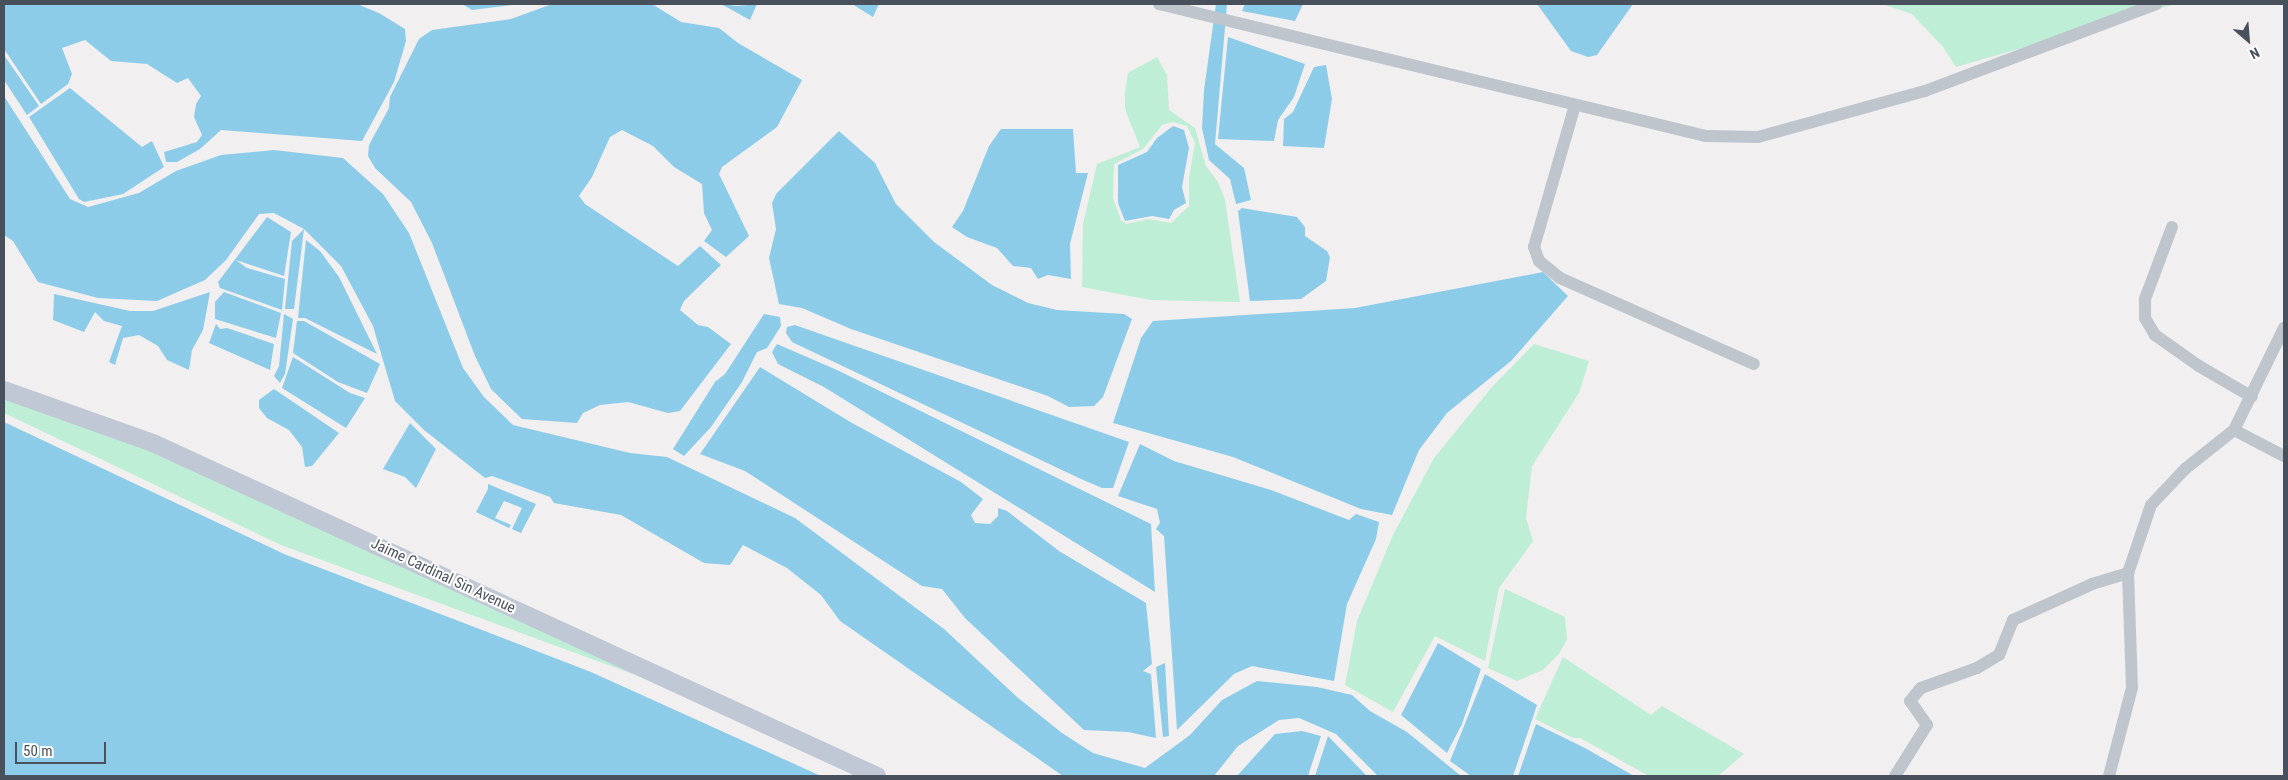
<!DOCTYPE html>
<html>
<head>
<meta charset="utf-8">
<style>
  body { margin:0 }
  #map { position:relative; width:2288px; height:780px; overflow:hidden; background:#f1efef; font-family:"Roboto Condensed",sans-serif }
  div>[style] { position:absolute }
  .green>* { inset:0; background:#bfeed6 }
  .water>* { inset:0; background:#8dcce9 }
  .street>* { height:12px; margin:-6px; padding:0 6px; transform-origin:6px; border-radius:6px; background:#bec5cd }
  .secondary>* { height:18px; margin:-9px; padding:0 9px; transform-origin:9px; border-radius:9px; background:#c0c8d5 }
  span { translate:-50% -50%; white-space:nowrap; text-align:center; line-height:1.15; -webkit-text-stroke:4px #fff; paint-order:stroke }
  .street-label { font-size:15px; color:#48505c }
  .frame { position:absolute; inset:0; border:5px solid #48505c; pointer-events:none }
  .north { position:absolute; left:2223px; top:15px; width:50px; height:50px; -webkit-text-stroke:4px #fff; paint-order:stroke; rotate:153deg; font-size:14px; font-weight:700; line-height:20px; text-align:center; color:#48505c }
  .north::after { content:''; display:block; margin:auto; width:18px; height:22px; background:#48505c; clip-path:polygon(50% 0,100% 100%,50% 72%,0 100%) }
  .scale { position:absolute; left:15px; top:742px; width:91px; height:22px; box-sizing:border-box; border:2px solid #48505c; border-top:0; padding-left:6px; font-size:15px; line-height:18px; white-space:nowrap; color:#48505c; -webkit-text-stroke:4px #fff; paint-order:stroke }
</style>
</head>
<body>
<div id="map">
  <div class="green">
    <div style="clip-path:polygon(1882px 4px,2175px 4px,1956px 67px,1943px 47px,1912px 14px)"></div>
    <div style="clip-path:polygon(evenodd,1157px 57px,1167px 75px,1169px 110px,1195px 128px,1206px 166px,1218px 182px,1225px 200px,1240px 302px,1151px 300px,1082px 287px,1083px 224px,1097px 164px,1140px 147px,1125px 109px,1125px 92px,1128px 73px,1157px 57px,1173px 122px,1187px 126px,1195px 143px,1189px 178px,1189px 206px,1171px 223px,1149px 219px,1126px 224px,1121px 220px,1113px 198px,1114px 164px,1143px 149px,1162px 125px,1173px 122px)"></div>
    <div style="clip-path:polygon(1534px 344px,1589px 361px,1579px 393px,1532px 466px,1526px 518px,1533px 541px,1499px 588px,1485px 661px,1435px 636px,1393px 712px,1345px 685px,1357px 621px,1393px 535px,1434px 458px,1492px 387px)"></div>
    <div style="clip-path:polygon(4px 396px,140px 444px,657px 683px,281px 545px,4px 413px)"></div>
    <div style="clip-path:polygon(1505px 589px,1565px 617px,1567px 639px,1559px 654px,1543px 670px,1517px 681px,1488px 668px)"></div>
    <div style="clip-path:polygon(1563px 657px,1651px 715px,1662px 706px,1744px 754px,1718px 776px,1649px 776px,1580px 738px,1573px 738px,1535px 719px)"></div>
  </div>
  <div class="water">
    <div style="clip-path:polygon(4px 4px,357px 4px,379px 13px,405px 29px,406px 41px,394px 82px,362px 141px,221px 130px,200px 149px,177px 162px,166px 162px,164px 152px,197px 142px,202px 135px,194px 117px,196px 104px,201px 96px,188px 78px,177px 83px,147px 64px,111px 61px,85px 40px,62px 48px,72px 74px,68px 84px,41px 104px,4px 49px)"></div>
    <div style="clip-path:polygon(462px 4px,520px 4px,472px 10px)"></div>
    <div style="clip-path:polygon(552px 4px,652px 4px,681px 22px,719px 28px,738px 43px,802px 80px,777px 127px,722px 167px,719px 174px,749px 236px,726px 257px,704px 241px,712px 230px,704px 213px,702px 184px,674px 167px,653px 146px,622px 130px,610px 137px,592px 177px,579px 196px,585px 204px,678px 266px,700px 246px,721px 265px,684px 301px,680px 310px,698px 325px,708px 327px,731px 344px,680px 411px,668px 413px,628px 402px,600px 405px,583px 413px,577px 423px,522px 419px,491px 389px,475px 356px,432px 243px,411px 202px,375px 168px,368px 156px,369px 145px,389px 108px,390px 97px,419px 39px,432px 30px,511px 19px)"></div>
    <div style="clip-path:polygon(721px 4px,737px 6px,757px 4px,750px 20px)"></div>
    <div style="clip-path:polygon(852px 4px,879px 4px,873px 17px)"></div>
    <div style="clip-path:polygon(1216px 4px,1227px 4px,1215px 144px,1244px 168px,1251px 200px,1236px 204px,1230px 179px,1209px 160px,1202px 128px,1204px 90px)"></div>
    <div style="clip-path:polygon(1245px 4px,1303px 4px,1295px 21px,1242px 11px)"></div>
    <div style="clip-path:polygon(1537px 4px,1633px 4px,1597px 55px,1588px 57px,1571px 51px)"></div>
    <div style="clip-path:polygon(1228px 37px,1305px 64px,1294px 97px,1278px 120px,1274px 141px,1218px 139px)"></div>
    <div style="clip-path:polygon(4px 55px,39px 106px,27px 115px,4px 80px)"></div>
    <div style="clip-path:polygon(1326px 65px,1332px 99px,1324px 148px,1283px 146px,1284px 119px,1293px 112px,1314px 67px)"></div>
    <div style="clip-path:polygon(70px 88px,142px 147px,152px 141px,164px 167px,123px 194px,84px 202px,79px 199px,29px 117px)"></div>
    <div style="clip-path:polygon(4px 96px,70px 199px,88px 207px,139px 193px,176px 171px,221px 155px,274px 150px,343px 158px,383px 194px,409px 233px,463px 368px,484px 397px,513px 425px,630px 453px,667px 457px,795px 518px,944px 629px,1017px 697px,1062px 733px,1093px 753px,1145px 768px,1190px 735px,1222px 700px,1257px 681px,1317px 687px,1352px 695px,1370px 711px,1407px 732px,1461px 776px,1378px 776px,1336px 734px,1299px 718px,1279px 720px,1238px 746px,1214px 776px,1063px 776px,840px 621px,821px 595px,787px 568px,743px 545px,730px 565px,704px 563px,621px 515px,554px 503px,550px 497px,492px 476px,485px 478px,424px 430px,395px 401px,373px 326px,341px 266px,304px 229px,294px 309px,285px 309px,292px 241px,304px 229px,274px 213px,259px 214px,226px 260px,205px 280px,157px 301px,98px 298px,38px 282px,13px 241px,4px 235px)"></div>
    <div style="clip-path:polygon(1173px 126px,1184px 130px,1189px 148px,1182px 187px,1186px 203px,1174px 210px,1169px 219px,1152px 216px,1125px 221px,1118px 203px,1118px 165px,1147px 152px,1157px 138px)"></div>
    <div style="clip-path:polygon(1001px 129px,1073px 129px,1076px 173px,1088px 173px,1070px 244px,1071px 279px,1048px 275px,1038px 279px,1031px 268px,1013px 266px,997px 248px,967px 237px,952px 227px,963px 211px,989px 146px)"></div>
    <div style="clip-path:polygon(839px 131px,875px 163px,896px 204px,934px 242px,992px 285px,1028px 303px,1057px 310px,1124px 314px,1132px 319px,1103px 397px,1094px 406px,1069px 407px,1048px 396px,851px 329px,802px 308px,779px 304px,769px 258px,776px 229px,772px 203px,776px 194px)"></div>
    <div style="clip-path:polygon(1242px 208px,1297px 217px,1305px 227px,1305px 236px,1327px 251px,1330px 257px,1326px 281px,1301px 299px,1250px 301px,1239px 219px,1238px 211px)"></div>
    <div style="clip-path:polygon(267px 217px,291px 232px,284px 276px,236px 260px,247px 268px,285px 279px,282px 310px,220px 288px,218px 282px)"></div>
    <div style="clip-path:polygon(306px 240px,320px 251px,339px 277px,377px 354px,305px 318px,298px 318px)"></div>
    <div style="clip-path:polygon(1543px 272px,1568px 296px,1511px 361px,1447px 413px,1419px 450px,1392px 515px,1361px 509px,1233px 457px,1113px 423px,1141px 338px,1153px 321px,1355px 308px)"></div>
    <div style="clip-path:polygon(210px 292px,203px 330px,192px 350px,189px 370px,167px 360px,158px 346px,139px 335px,123px 338px,115px 365px,109px 362px,122px 326px,104px 321px,95px 312px,84px 332px,53px 320px,54px 294px,130px 311px,153px 311px)"></div>
    <div style="clip-path:polygon(224px 292px,281px 313px,276px 338px,215px 319px,215px 302px)"></div>
    <div style="clip-path:polygon(284px 314px,293px 319px,285px 374px,280px 383px,274px 376px,279px 366px)"></div>
    <div style="clip-path:polygon(764px 314px,780px 317px,781px 326px,767px 348px,757px 352px,742px 382px,711px 427px,684px 456px,673px 449px,715px 382px,725px 374px)"></div>
    <div style="clip-path:polygon(297px 321px,304px 321px,380px 364px,367px 393px,338px 382px,293px 353px)"></div>
    <div style="clip-path:polygon(216px 324px,220px 329px,227px 328px,274px 344px,270px 370px,209px 343px)"></div>
    <div style="clip-path:polygon(795px 325px,1129px 442px,1113px 488px,1102px 488px,1081px 479px,792px 342px,786px 333px,787px 327px)"></div>
    <div style="clip-path:polygon(777px 344px,837px 370px,1151px 524px,1155px 592px,824px 387px,778px 364px,772px 352px)"></div>
    <div style="clip-path:polygon(293px 357px,350px 393px,365px 398px,346px 428px,282px 388px)"></div>
    <div style="clip-path:polygon(760px 367px,852px 423px,961px 482px,983px 499px,971px 515px,975px 523px,990px 524px,998px 516px,998px 508px,1007px 511px,1059px 551px,1146px 603px,1152px 664px,1143px 671px,1151px 674px,1156px 738px,1128px 732px,1084px 730px,965px 618px,942px 589px,922px 586px,745px 471px,700px 454px)"></div>
    <div style="clip-path:polygon(274px 389px,339px 433px,312px 466px,305px 467px,302px 447px,289px 430px,267px 418px,259px 408px,259px 400px)"></div>
    <div style="clip-path:polygon(4px 422px,284px 554px,591px 672px,821px 776px,4px 776px)"></div>
    <div style="clip-path:polygon(410px 423px,436px 449px,416px 488px,405px 477px,383px 469px)"></div>
    <div style="clip-path:polygon(1140px 444px,1174px 461px,1271px 490px,1349px 520px,1356px 514px,1379px 522px,1376px 539px,1347px 604px,1334px 681px,1252px 666px,1234px 674px,1177px 730px,1164px 536px,1156px 529px,1160px 523px,1157px 509px,1118px 496px)"></div>
    <div style="clip-path:polygon(488px 484px,536px 504px,521px 533px,512px 529px,522px 508px,504px 501px,495px 518px,511px 525px,509px 528px,476px 512px,488px 489px)"></div>
    <div style="clip-path:polygon(1438px 643px,1481px 669px,1462px 724px,1447px 753px,1401px 715px)"></div>
    <div style="clip-path:polygon(1165px 663px,1169px 736px,1163px 737px,1156px 667px)"></div>
    <div style="clip-path:polygon(1485px 674px,1537px 705px,1513px 776px,1471px 776px,1450px 761px)"></div>
    <div style="clip-path:polygon(1536px 724px,1585px 748px,1634px 776px,1518px 776px)"></div>
    <div style="clip-path:polygon(1302px 731px,1321px 736px,1308px 776px,1237px 776px,1275px 734px)"></div>
    <div style="clip-path:polygon(1328px 736px,1367px 776px,1315px 776px)"></div>
  </div>
  <div class="street">
    <div style="left:1159px;top:4px;width:563px;rotate:13.57deg"></div>
    <div style="left:1706px;top:136px;width:52px;rotate:1.1deg"></div>
    <div style="left:1758px;top:137px;width:173px;rotate:-15.4deg"></div>
    <div style="left:1925px;top:91px;width:247px;rotate:-20.6deg"></div>
    <div style="left:1575px;top:105px;width:148px;rotate:106.1deg"></div>
    <div style="left:1534px;top:247px;width:15px;rotate:70deg"></div>
    <div style="left:1539px;top:261px;width:27px;rotate:39deg"></div>
    <div style="left:1560px;top:278px;width:212px;rotate:23.9deg"></div>
    <div style="left:2172px;top:227px;width:77px;rotate:110.6deg"></div>
    <div style="left:2145px;top:299px;width:19px;rotate:90deg"></div>
    <div style="left:2145px;top:318px;width:20px;rotate:60deg"></div>
    <div style="left:2155px;top:335px;width:54px;rotate:35.2deg"></div>
    <div style="left:2199px;top:366px;width:61px;rotate:30.3deg"></div>
    <div style="left:2234px;top:430px;width:56px;rotate:27.5deg"></div>
    <div style="left:1895px;top:776px;width:60px;rotate:-57.9deg"></div>
    <div style="left:1927px;top:725px;width:29px;rotate:-125deg"></div>
    <div style="left:1910px;top:701px;width:17px;rotate:-50deg"></div>
    <div style="left:1921px;top:688px;width:59px;rotate:-19.7deg"></div>
    <div style="left:1977px;top:668px;width:26px;rotate:-31deg"></div>
    <div style="left:1999px;top:655px;width:38px;rotate:-68deg"></div>
    <div style="left:2013px;top:620px;width:87px;rotate:-24.5deg"></div>
    <div style="left:2092px;top:584px;width:38px;rotate:-17deg"></div>
    <div style="left:2109px;top:776px;width:91px;rotate:-75.4deg"></div>
    <div style="left:2132px;top:688px;width:115px;rotate:-92deg"></div>
    <div style="left:2128px;top:573px;width:72px;rotate:-71.3deg"></div>
    <div style="left:2151px;top:505px;width:50px;rotate:-46.6deg"></div>
    <div style="left:2185px;top:469px;width:63px;rotate:-38.5deg"></div>
    <div style="left:2234px;top:430px;width:114px;rotate:-63.9deg"></div>
  </div>
  <div class="secondary">
    <div style="left:4px;top:390px;width:158px;rotate:19.6deg"></div>
    <div style="left:153px;top:443px;width:797px;rotate:24.7deg"></div>
  </div>
  <div class="street-label">
    <span style="left:443px;top:576px;rotate:25deg">Jaime Cardinal Sin Avenue</span>
  </div>
  <div class="frame"></div>
  <div class="north">N</div>
  <div class="scale">50 m</div>
</div>
</body>
</html>
